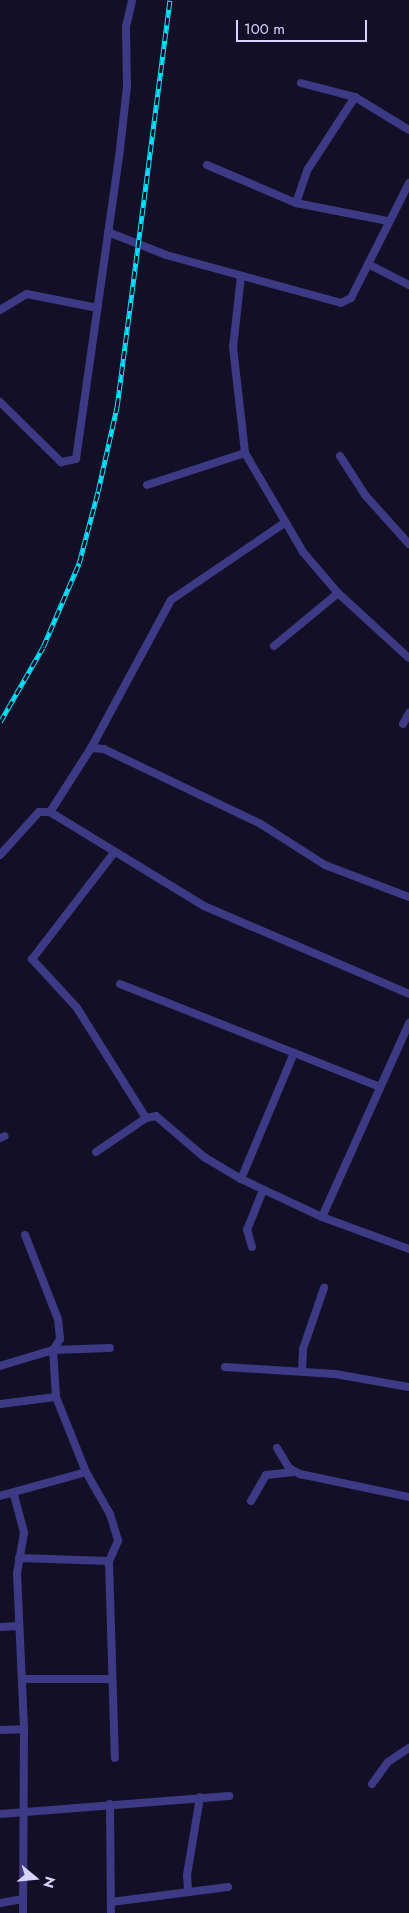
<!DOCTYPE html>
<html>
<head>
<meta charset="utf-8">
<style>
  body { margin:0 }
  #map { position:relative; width:409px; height:1913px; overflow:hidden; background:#130f26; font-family:Jost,sans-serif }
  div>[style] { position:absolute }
  .minor>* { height:8px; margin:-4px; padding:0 4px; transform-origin:4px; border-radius:4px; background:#3d3a85 }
  .rail>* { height:4.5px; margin-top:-2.25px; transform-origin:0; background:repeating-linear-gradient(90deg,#130f26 0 8px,#00e5ff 0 16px); box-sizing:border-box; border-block:1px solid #00e5ff }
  span { translate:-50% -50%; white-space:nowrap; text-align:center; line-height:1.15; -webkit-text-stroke:5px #130f26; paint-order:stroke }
  .north { position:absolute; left:10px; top:1853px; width:50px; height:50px; -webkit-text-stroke:4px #130f26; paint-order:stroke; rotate:107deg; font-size:14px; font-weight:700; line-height:20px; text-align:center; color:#d9d4ff }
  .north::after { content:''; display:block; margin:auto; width:18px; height:22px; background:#d9d4ff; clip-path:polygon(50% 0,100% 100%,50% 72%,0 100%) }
  .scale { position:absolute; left:236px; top:20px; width:131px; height:22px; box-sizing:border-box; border:2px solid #d9d4ff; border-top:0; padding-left:6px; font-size:15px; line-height:18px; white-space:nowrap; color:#d9d4ff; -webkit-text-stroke:4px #130f26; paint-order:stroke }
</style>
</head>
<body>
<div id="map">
  <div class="minor">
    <div style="left:301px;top:83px;width:56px;rotate:14.5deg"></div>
    <div style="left:355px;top:97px;width:63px;rotate:31.4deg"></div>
    <div style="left:207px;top:165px;width:97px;rotate:23.1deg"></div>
    <div style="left:296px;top:203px;width:94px;rotate:11.1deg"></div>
    <div style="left:296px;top:203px;width:36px;rotate:-71deg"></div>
    <div style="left:308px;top:169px;width:86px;rotate:-56.9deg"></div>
    <div style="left:108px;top:232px;width:62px;rotate:21.6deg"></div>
    <div style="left:166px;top:255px;width:181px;rotate:15.3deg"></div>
    <div style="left:341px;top:303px;width:11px;rotate:-27deg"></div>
    <div style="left:351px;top:298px;width:129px;rotate:-63.2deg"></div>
    <div style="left:368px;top:264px;width:46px;rotate:27.1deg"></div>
    <div style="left:241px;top:276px;width:71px;rotate:96.4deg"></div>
    <div style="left:233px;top:347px;width:107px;rotate:83.5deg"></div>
    <div style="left:245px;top:453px;width:115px;rotate:59.6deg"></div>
    <div style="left:303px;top:552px;width:54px;rotate:49.5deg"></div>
    <div style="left:338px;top:593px;width:96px;rotate:42.5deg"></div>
    <div style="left:0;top:310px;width:31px;rotate:-31deg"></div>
    <div style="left:27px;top:294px;width:72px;rotate:11.2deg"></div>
    <div style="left:0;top:402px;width:86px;rotate:44.5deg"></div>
    <div style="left:61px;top:462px;width:15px;rotate:-11deg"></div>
    <div style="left:76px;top:459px;width:313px;rotate:-81.9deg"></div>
    <div style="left:120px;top:149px;width:62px;rotate:-83.6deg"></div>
    <div style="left:127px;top:87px;width:60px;rotate:-91deg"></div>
    <div style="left:126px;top:27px;width:28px;rotate:-77deg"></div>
    <div style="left:340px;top:456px;width:46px;rotate:57.3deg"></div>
    <div style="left:365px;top:495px;width:66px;rotate:48.1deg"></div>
    <div style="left:147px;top:485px;width:103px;rotate:-18.1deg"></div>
    <div style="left:274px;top:646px;width:83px;rotate:-39.6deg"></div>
    <div style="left:403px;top:724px;width:13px;rotate:-61deg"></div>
    <div style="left:91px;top:748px;width:168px;rotate:-61.6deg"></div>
    <div style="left:171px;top:600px;width:135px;rotate:-34.2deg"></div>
    <div style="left:113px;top:854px;width:133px;rotate:127.6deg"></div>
    <div style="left:32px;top:959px;width:67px;rotate:47.4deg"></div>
    <div style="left:77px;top:1008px;width:130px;rotate:57.9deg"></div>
    <div style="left:0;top:855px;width:58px;rotate:-47.8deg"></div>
    <div style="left:39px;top:812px;width:11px"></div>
    <div style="left:409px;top:897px;width:90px;rotate:-159.1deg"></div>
    <div style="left:325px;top:865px;width:76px;rotate:-147.4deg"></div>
    <div style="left:261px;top:824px;width:174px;rotate:-154.5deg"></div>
    <div style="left:104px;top:749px;width:13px;rotate:-176deg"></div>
    <div style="left:91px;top:748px;width:76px;rotate:122.6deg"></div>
    <div style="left:50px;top:812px;width:180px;rotate:31.4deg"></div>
    <div style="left:204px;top:906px;width:223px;rotate:23.2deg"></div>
    <div style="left:120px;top:984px;width:277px;rotate:21.6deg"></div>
    <div style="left:0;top:1138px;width:5px;rotate:-22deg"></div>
    <div style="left:96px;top:1152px;width:60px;rotate:-34.2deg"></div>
    <div style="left:146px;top:1118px;width:10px;rotate:-11deg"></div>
    <div style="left:156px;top:1116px;width:63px;rotate:40.5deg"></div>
    <div style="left:204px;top:1157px;width:43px;rotate:30.7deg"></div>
    <div style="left:241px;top:1179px;width:89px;rotate:25.1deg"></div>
    <div style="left:322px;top:1217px;width:93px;rotate:20.2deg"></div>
    <div style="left:241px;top:1179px;width:137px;rotate:-67.2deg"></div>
    <div style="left:322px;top:1217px;width:213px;rotate:-65.8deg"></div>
    <div style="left:25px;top:1235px;width:90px;rotate:68.6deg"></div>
    <div style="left:58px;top:1319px;width:20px;rotate:84deg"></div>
    <div style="left:60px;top:1339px;width:13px;rotate:122deg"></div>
    <div style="left:53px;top:1350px;width:47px;rotate:86.3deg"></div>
    <div style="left:56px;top:1397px;width:81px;rotate:68.2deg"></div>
    <div style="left:86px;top:1472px;width:48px;rotate:60.3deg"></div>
    <div style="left:110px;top:1514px;width:28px;rotate:73deg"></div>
    <div style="left:118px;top:1541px;width:22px;rotate:114deg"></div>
    <div style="left:109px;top:1561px;width:197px;rotate:88.3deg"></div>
    <div style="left:252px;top:1247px;width:18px;rotate:-106deg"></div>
    <div style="left:247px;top:1230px;width:43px;rotate:-68.2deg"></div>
    <div style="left:0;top:1366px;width:55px;rotate:-16.8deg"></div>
    <div style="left:53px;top:1350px;width:57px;rotate:-2deg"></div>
    <div style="left:225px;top:1367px;width:110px;rotate:3.6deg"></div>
    <div style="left:335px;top:1374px;width:75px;rotate:10deg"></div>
    <div style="left:302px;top:1370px;width:21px;rotate:-87deg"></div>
    <div style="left:303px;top:1349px;width:65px;rotate:-71deg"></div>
    <div style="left:0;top:1404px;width:56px;rotate:-7.1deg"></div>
    <div style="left:277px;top:1448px;width:23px;rotate:59deg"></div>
    <div style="left:289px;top:1468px;width:13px;rotate:29deg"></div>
    <div style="left:300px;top:1474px;width:111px;rotate:11.9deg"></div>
    <div style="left:14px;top:1495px;width:39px;rotate:75deg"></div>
    <div style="left:24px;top:1533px;width:41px;rotate:99.9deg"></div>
    <div style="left:17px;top:1573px;width:156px;rotate:87.4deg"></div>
    <div style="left:24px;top:1729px;width:184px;rotate:90.3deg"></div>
    <div style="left:0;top:1496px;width:89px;rotate:-15.6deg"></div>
    <div style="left:251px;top:1501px;width:30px;rotate:-60deg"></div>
    <div style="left:266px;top:1475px;width:28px;rotate:-6deg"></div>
    <div style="left:19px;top:1558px;width:90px;rotate:1.9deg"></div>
    <div style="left:0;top:1627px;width:19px;rotate:-3deg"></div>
    <div style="left:22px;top:1679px;width:89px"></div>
    <div style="left:0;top:1730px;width:24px;rotate:-2deg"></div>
    <div style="left:372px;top:1784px;width:27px;rotate:-54deg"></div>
    <div style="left:388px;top:1762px;width:25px;rotate:-34deg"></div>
    <div style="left:110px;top:1804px;width:109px;rotate:89.5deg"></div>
    <div style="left:0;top:1814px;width:230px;rotate:-4.5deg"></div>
    <div style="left:188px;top:1892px;width:17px;rotate:-93deg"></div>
    <div style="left:187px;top:1875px;width:79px;rotate:-80.5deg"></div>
    <div style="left:111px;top:1902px;width:118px;rotate:-7.3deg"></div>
    <div style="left:0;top:1903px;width:23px;rotate:-10deg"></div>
  </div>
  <div class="rail">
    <div style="left:0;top:722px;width:86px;rotate:-60.2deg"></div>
    <div style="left:43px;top:647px;width:91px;rotate:-66.8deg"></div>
    <div style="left:79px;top:563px;width:74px;rotate:-75.2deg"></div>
    <div style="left:98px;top:491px;width:87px;rotate:-77.4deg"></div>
    <div style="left:117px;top:406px;width:409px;rotate:-82.6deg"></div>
  </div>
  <div class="north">N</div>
  <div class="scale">100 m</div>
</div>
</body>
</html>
